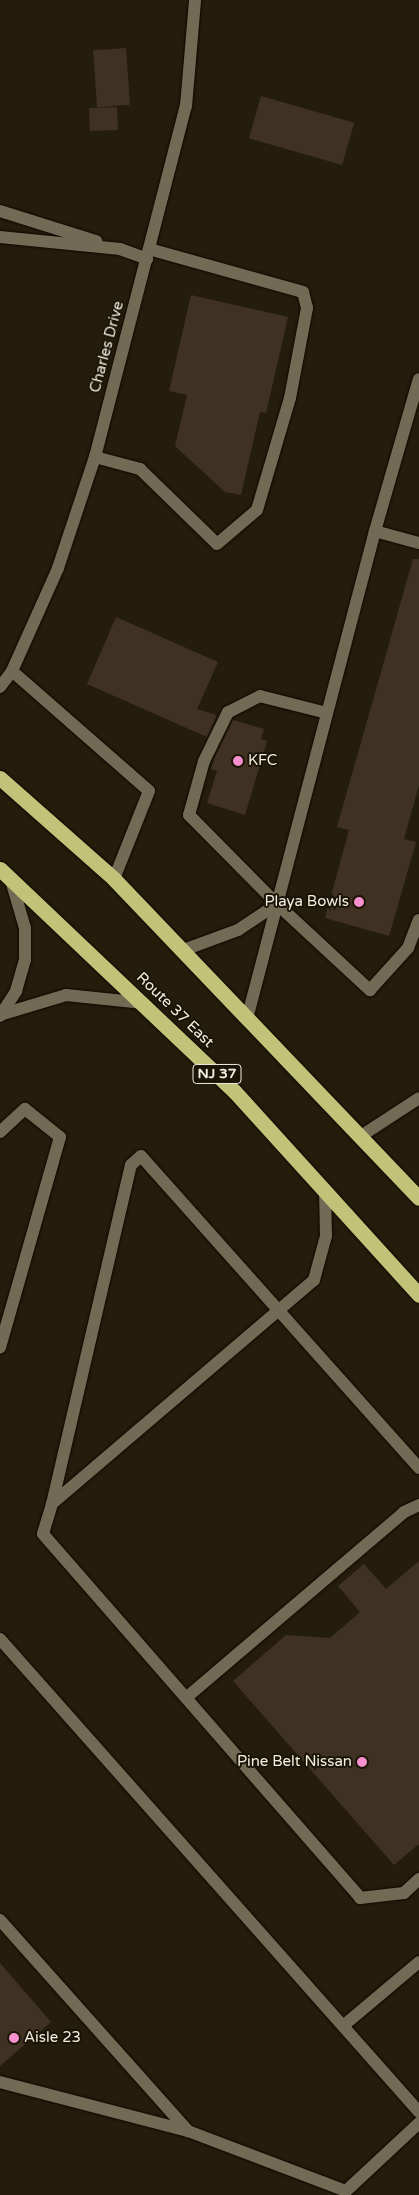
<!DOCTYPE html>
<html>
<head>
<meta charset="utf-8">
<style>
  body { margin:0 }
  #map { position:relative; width:419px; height:2195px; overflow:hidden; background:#241d0b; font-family:"Varela Round",sans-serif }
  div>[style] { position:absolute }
  .building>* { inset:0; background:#403223; transform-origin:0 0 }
  .roads { filter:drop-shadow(0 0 1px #0d0700) drop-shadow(0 0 1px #0d0700) }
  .lane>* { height:12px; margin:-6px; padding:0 6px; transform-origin:6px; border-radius:6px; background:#736a56 }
  .street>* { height:12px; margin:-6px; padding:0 6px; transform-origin:6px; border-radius:6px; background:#736a56 }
  .highway>* { height:15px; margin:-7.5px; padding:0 7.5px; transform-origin:7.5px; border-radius:7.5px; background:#c1c378 }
  .dots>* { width:14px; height:14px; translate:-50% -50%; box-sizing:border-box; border:2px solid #1a1404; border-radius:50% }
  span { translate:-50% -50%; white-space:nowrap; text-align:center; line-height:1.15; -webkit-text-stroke:4px #1a1404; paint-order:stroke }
  .shield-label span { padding:1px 4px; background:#1a1404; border:1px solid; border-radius:4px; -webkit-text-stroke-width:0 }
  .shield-label { font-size:14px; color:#f2eee3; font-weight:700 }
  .street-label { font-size:15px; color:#f2eee3 }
  .poi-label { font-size:15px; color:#f2eee3 }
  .left { translate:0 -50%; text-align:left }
  .right { translate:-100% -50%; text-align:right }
</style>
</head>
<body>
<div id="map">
  <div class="building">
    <div style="left:126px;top:48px;width:57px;height:33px;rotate:86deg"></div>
    <div style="left:261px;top:96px;width:97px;height:44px;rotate:16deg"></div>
    <div style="left:117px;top:107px;width:23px;height:28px;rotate:88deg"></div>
    <div style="clip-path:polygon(191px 295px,288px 317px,266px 413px,260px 412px,241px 495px,225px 492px,175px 446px,187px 395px,169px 391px)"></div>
    <div style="clip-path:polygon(413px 559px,419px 559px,419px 785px,404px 839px,416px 842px,389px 936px,325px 918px,349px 830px,337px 827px)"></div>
    <div style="clip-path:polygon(116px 617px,218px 662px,197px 709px,217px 715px,207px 737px,87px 684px)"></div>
    <div style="clip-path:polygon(233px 720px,264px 729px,261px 739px,267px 741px,245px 815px,207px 803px,217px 771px,211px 769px,215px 757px)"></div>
    <div style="clip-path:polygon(419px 1561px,419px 1844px,394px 1865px,233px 1681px,286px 1635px,330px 1638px,360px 1612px,338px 1586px,364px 1564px,386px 1589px)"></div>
    <div style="clip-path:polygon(0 1963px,51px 2022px,0 2066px)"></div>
  </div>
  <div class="roads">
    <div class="lane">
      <div style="left:0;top:211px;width:101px;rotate:17.4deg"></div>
      <div style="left:0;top:237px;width:121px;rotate:5.7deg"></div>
      <div style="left:120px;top:249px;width:29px;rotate:20deg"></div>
      <div style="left:95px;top:457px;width:47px;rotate:14.9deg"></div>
      <div style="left:140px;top:469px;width:107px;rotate:44.2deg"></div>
      <div style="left:217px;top:544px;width:52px;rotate:-40.4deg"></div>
      <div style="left:257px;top:510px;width:117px;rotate:-73.6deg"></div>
      <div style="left:290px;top:398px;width:92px;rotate:-79.3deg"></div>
      <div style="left:307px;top:308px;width:16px;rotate:-104deg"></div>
      <div style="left:303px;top:292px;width:160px;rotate:-164.4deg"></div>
      <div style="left:375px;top:531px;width:158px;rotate:-73.9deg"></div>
      <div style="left:12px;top:671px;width:182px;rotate:41.2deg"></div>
      <div style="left:149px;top:791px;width:95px;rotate:111.7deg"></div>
      <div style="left:327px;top:713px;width:69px;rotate:-165.8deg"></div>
      <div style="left:260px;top:696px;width:36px;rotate:153deg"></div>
      <div style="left:228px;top:712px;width:55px;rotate:116.1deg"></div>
      <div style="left:204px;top:761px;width:56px;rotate:105.5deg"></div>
      <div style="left:189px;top:815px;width:125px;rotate:45.3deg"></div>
      <div style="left:277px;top:904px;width:127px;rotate:42.8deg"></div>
      <div style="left:370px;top:990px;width:57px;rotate:-47.9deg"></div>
      <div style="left:408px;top:948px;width:30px;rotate:-69deg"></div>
      <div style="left:181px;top:951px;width:61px;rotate:-20.2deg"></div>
      <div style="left:238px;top:930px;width:47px;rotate:-33.7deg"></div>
      <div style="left:3px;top:1014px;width:66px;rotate:-16.8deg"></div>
      <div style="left:66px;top:995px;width:78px;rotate:5.9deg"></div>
      <div style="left:248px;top:1015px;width:500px;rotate:-75.3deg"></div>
      <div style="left:375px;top:531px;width:46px;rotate:15.3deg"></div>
      <div style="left:0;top:1016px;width:30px;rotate:-57deg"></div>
      <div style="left:16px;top:991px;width:32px;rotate:-74deg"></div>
      <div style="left:25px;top:960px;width:32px;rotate:-90deg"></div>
      <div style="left:25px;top:928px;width:53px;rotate:-106.4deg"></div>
      <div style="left:0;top:1132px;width:34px;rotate:-43deg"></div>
      <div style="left:25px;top:1109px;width:45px;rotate:38.7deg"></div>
      <div style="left:60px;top:1137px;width:219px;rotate:105.9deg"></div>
      <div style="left:361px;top:1136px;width:69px;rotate:-33.2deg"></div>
      <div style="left:325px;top:1189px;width:47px;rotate:88.8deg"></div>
      <div style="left:326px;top:1236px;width:46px;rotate:105.3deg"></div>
      <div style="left:314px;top:1280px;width:345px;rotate:139.5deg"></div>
      <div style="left:52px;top:1504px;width:31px;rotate:107deg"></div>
      <div style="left:43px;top:1534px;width:483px;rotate:48.9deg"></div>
      <div style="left:360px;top:1898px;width:44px;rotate:-6.5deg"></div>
      <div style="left:404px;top:1893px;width:21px;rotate:-43deg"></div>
      <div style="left:52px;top:1504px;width:348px;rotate:-76.9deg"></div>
      <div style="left:131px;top:1165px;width:13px;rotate:-42deg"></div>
      <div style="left:141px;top:1156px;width:418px;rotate:48.3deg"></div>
      <div style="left:0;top:1639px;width:632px;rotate:48.46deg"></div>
      <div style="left:187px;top:1697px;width:285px;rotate:-40.4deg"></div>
      <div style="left:404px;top:1512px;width:17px;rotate:-25deg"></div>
      <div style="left:0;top:1920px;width:283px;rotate:48.3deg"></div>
      <div style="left:188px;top:2131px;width:169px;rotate:20.8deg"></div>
      <div style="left:346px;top:2191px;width:100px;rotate:-43deg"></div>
      <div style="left:343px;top:2026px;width:99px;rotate:-40.1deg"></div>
      <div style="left:0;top:2082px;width:194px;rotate:14.6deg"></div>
    </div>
    <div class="street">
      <div style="left:0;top:687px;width:20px;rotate:-53deg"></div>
      <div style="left:12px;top:671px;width:113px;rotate:-65.9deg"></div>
      <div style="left:58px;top:568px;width:117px;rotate:-71.6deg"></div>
      <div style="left:95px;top:457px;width:363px;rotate:-75.5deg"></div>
      <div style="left:186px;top:106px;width:106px;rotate:-85.1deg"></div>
    </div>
    <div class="highway">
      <div style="left:0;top:778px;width:152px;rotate:41.5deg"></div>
      <div style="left:114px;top:879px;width:441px;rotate:46.3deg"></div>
      <div style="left:0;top:869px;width:324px;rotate:43.5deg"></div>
      <div style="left:235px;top:1092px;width:274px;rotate:47.8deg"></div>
    </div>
  </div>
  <div class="dots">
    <div style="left:238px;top:761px;background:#f790cf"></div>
    <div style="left:359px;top:902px;background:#f790cf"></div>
    <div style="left:362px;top:1762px;background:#f790cf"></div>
    <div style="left:14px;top:2038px;background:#f790cf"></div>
  </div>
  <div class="shield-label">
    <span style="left:217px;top:1074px">NJ 37</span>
  </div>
  <div class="street-label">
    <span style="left:107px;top:347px;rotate:-75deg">Charles Drive</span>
    <span style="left:175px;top:1010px;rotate:44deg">Route 37 East</span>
  </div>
  <div class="poi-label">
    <span class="left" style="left:248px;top:761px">KFC</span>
    <span class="right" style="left:349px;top:902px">Playa Bowls</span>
    <span class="right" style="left:352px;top:1762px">Pine Belt Nissan</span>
    <span class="left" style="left:24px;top:2038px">Aisle 23</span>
  </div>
</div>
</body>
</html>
